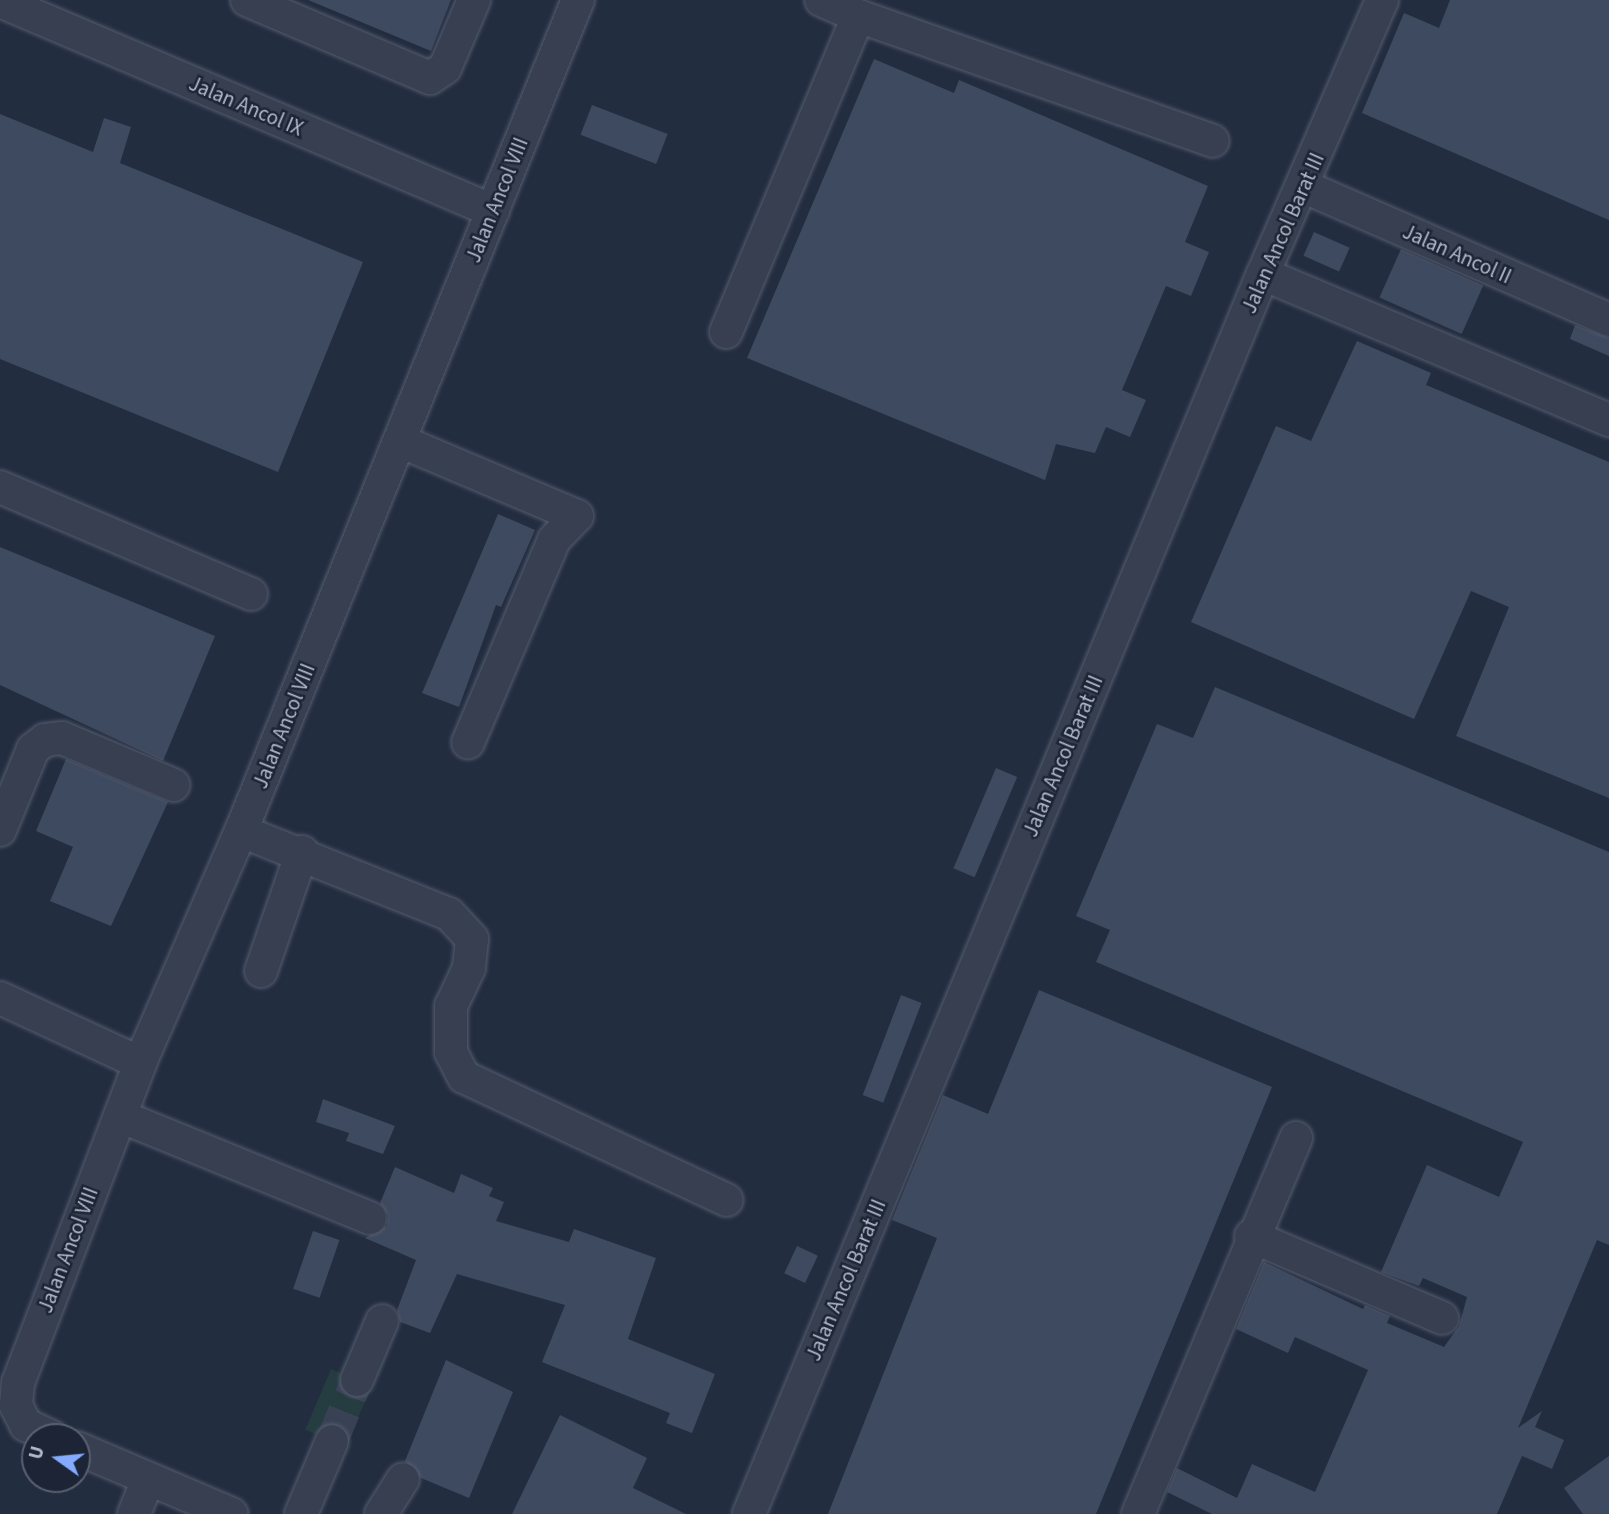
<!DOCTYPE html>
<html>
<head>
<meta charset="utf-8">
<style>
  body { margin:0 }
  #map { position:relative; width:1609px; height:1514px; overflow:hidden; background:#232d40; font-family:"Source Sans 3",sans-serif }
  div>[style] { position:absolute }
  .green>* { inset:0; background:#253c41; transform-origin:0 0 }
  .building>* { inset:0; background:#3e4a60; transform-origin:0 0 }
  .minor-tunnel>* { height:32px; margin-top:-16px; transform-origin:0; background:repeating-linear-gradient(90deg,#394255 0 32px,transparent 0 48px) }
  .roads { filter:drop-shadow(0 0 2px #555d6e) drop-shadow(0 0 2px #555d6e) }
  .minor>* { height:32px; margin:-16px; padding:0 16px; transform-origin:16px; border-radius:16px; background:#373f50 }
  span { translate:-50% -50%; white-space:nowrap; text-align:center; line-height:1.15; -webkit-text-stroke:5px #1c2435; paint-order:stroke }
  .street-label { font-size:21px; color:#b3bbcb }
  .north { position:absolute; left:21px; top:1423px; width:70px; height:70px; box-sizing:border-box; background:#1c2435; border:2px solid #586071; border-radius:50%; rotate:285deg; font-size:19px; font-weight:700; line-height:28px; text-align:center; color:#b3bbcb }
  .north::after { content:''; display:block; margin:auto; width:24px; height:32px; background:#84abff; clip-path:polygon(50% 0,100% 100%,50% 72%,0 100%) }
</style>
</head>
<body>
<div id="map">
  <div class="green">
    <div style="left:331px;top:1369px;width:44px;height:66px;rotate:23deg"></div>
  </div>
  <div class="building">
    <div style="clip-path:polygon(308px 0,451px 0,431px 51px)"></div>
    <div style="clip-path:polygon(1450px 0,1609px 0,1609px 220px,1362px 113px,1404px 13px,1439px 28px)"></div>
    <div style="clip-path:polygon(874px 59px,954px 93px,959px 80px,1208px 186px,1185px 242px,1209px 252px,1191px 296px,1166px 286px,1122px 390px,1146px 400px,1130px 437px,1106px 427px,1095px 453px,1056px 444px,1045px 480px,747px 358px)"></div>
    <div style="left:592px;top:105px;width:81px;height:32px;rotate:21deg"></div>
    <div style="clip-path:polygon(0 114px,93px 152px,104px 118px,131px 127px,120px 163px,363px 262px,278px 472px,0 359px)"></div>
    <div style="left:1314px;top:232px;width:39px;height:26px;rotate:24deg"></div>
    <div style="left:1401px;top:249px;width:90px;height:53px;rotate:24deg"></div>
    <div style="clip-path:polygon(1575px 325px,1609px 338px,1609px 356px,1570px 339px)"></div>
    <div style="clip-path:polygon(1357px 341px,1431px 373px,1426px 385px,1609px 462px,1609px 798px,1456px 736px,1509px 607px,1471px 591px,1414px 719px,1191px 622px,1276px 426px,1311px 441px)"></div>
    <div style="clip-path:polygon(498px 514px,535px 530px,501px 607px,496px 605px,459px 707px,422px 693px)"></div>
    <div style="clip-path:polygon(0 547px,215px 636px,163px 761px,0 685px)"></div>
    <div style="clip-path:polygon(1215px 687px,1609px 852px,1609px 1245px,1597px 1240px,1518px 1428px,1542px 1411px,1535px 1427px,1564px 1440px,1552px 1469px,1522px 1456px,1497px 1514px,1212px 1514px,1167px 1492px,1177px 1468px,1237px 1498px,1252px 1464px,1315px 1492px,1368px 1370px,1295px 1337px,1288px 1353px,1236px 1329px,1264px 1262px,1363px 1309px,1365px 1305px,1390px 1316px,1387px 1323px,1444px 1347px,1459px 1326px,1467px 1297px,1423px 1278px,1419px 1286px,1381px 1272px,1427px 1165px,1499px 1197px,1523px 1142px,1096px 962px,1110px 930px,1076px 916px,1157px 724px,1193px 738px)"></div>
    <div style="clip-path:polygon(66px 759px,168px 802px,111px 926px,50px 901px,73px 847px,36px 831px)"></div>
    <div style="left:996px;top:768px;width:23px;height:109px;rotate:23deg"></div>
    <div style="clip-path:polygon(1039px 990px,1272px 1087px,1096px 1514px,828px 1514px,937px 1238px,892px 1220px,943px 1095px,988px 1114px)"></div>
    <div style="left:901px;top:995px;width:22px;height:107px;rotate:21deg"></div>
    <div style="clip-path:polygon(323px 1099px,395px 1126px,383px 1154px,346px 1141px,349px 1133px,316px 1122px)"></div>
    <div style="clip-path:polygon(395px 1167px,454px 1193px,461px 1174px,493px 1188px,489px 1196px,504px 1202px,496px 1221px,569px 1242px,574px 1229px,656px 1258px,628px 1339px,715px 1374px,692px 1433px,666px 1423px,670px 1413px,542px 1362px,565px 1305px,457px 1274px,430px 1333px,400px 1322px,397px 1310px,416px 1260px,365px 1238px,387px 1226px,388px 1215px,380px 1203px)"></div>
    <div style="left:313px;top:1231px;width:28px;height:61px;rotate:19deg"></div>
    <div style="left:797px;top:1246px;width:23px;height:30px;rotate:25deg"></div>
    <div style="clip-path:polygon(446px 1360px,513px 1392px,469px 1498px,421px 1478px,405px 1461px)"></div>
    <div style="clip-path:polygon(560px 1415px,647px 1458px,633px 1488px,686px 1514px,512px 1514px)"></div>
    <div style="clip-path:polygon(1609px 1456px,1609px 1514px,1583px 1514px,1564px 1488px)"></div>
  </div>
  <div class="minor-tunnel">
    <div style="left:332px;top:1441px;width:66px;rotate:-67.7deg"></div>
  </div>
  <div class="roads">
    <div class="minor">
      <div style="left:247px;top:0;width:199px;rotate:23.1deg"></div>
      <div style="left:430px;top:78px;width:18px;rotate:-34deg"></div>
      <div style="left:445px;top:68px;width:74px;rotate:-66.9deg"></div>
      <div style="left:0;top:1px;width:536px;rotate:23.07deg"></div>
      <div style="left:858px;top:16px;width:376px;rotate:19.4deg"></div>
      <div style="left:1305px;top:187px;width:332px;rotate:23.6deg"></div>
      <div style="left:1263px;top:274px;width:376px;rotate:22.9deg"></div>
      <div style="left:726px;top:332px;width:342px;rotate:-67.3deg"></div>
      <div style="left:858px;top:16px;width:40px;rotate:-156.6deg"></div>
      <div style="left:400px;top:441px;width:192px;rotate:23deg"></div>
      <div style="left:577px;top:516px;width:33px;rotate:134deg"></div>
      <div style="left:554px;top:540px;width:220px;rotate:113deg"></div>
      <div style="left:0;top:487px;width:273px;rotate:23.1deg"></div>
      <div style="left:0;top:830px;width:87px;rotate:-67.8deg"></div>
      <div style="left:33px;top:749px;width:15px;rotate:-37deg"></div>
      <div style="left:45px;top:740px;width:17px;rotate:-7deg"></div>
      <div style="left:62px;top:738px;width:121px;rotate:22.9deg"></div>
      <div style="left:241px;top:831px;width:224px;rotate:21.8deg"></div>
      <div style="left:449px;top:914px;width:34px;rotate:47deg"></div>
      <div style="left:472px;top:939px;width:29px;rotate:96deg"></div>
      <div style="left:469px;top:968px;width:42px;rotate:115.3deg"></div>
      <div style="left:451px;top:1006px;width:46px;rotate:90deg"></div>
      <div style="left:451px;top:1052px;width:28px;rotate:63deg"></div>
      <div style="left:464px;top:1077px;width:290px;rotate:25.1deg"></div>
      <div style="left:261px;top:971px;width:126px;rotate:-71deg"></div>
      <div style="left:0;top:998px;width:154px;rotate:24.9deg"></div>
      <div style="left:120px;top:1116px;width:270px;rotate:22.2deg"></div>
      <div style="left:1251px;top:1236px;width:208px;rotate:23.2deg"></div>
      <div style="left:357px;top:1380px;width:64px;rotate:-67deg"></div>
      <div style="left:52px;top:1437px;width:29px;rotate:-155deg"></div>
      <div style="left:26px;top:1425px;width:22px;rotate:-117deg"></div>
      <div style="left:16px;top:1405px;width:22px;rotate:-85deg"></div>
      <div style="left:18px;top:1383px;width:342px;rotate:-69.1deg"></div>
      <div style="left:140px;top:1063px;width:253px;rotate:-66.5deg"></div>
      <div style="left:241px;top:831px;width:897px;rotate:-67.93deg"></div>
      <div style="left:77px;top:1448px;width:168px;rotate:23.1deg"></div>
      <div style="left:134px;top:1514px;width:38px;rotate:-68deg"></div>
      <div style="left:301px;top:1514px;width:79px;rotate:-67deg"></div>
      <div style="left:381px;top:1514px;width:41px;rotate:-57.8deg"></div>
      <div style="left:749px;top:1514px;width:1342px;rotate:-67.49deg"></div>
      <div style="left:1263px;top:274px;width:299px;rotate:-66.5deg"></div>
      <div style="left:1138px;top:1514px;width:408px;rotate:-67.2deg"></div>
    </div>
  </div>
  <div class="street-label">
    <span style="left:246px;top:106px;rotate:23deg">Jalan Ancol IX</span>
    <span style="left:497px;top:200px;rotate:-68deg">Jalan Ancol VIII</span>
    <span style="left:1283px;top:233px;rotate:-66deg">Jalan Ancol Barat III</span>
    <span style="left:1457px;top:254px;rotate:24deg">Jalan Ancol II</span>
    <span style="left:284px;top:726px;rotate:-68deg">Jalan Ancol VIII</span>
    <span style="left:1063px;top:756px;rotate:-67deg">Jalan Ancol Barat III</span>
    <span style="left:68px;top:1250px;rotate:-69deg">Jalan Ancol VIII</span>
    <span style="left:846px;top:1280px;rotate:-67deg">Jalan Ancol Barat III</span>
  </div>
  <div class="north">U</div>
</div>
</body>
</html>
